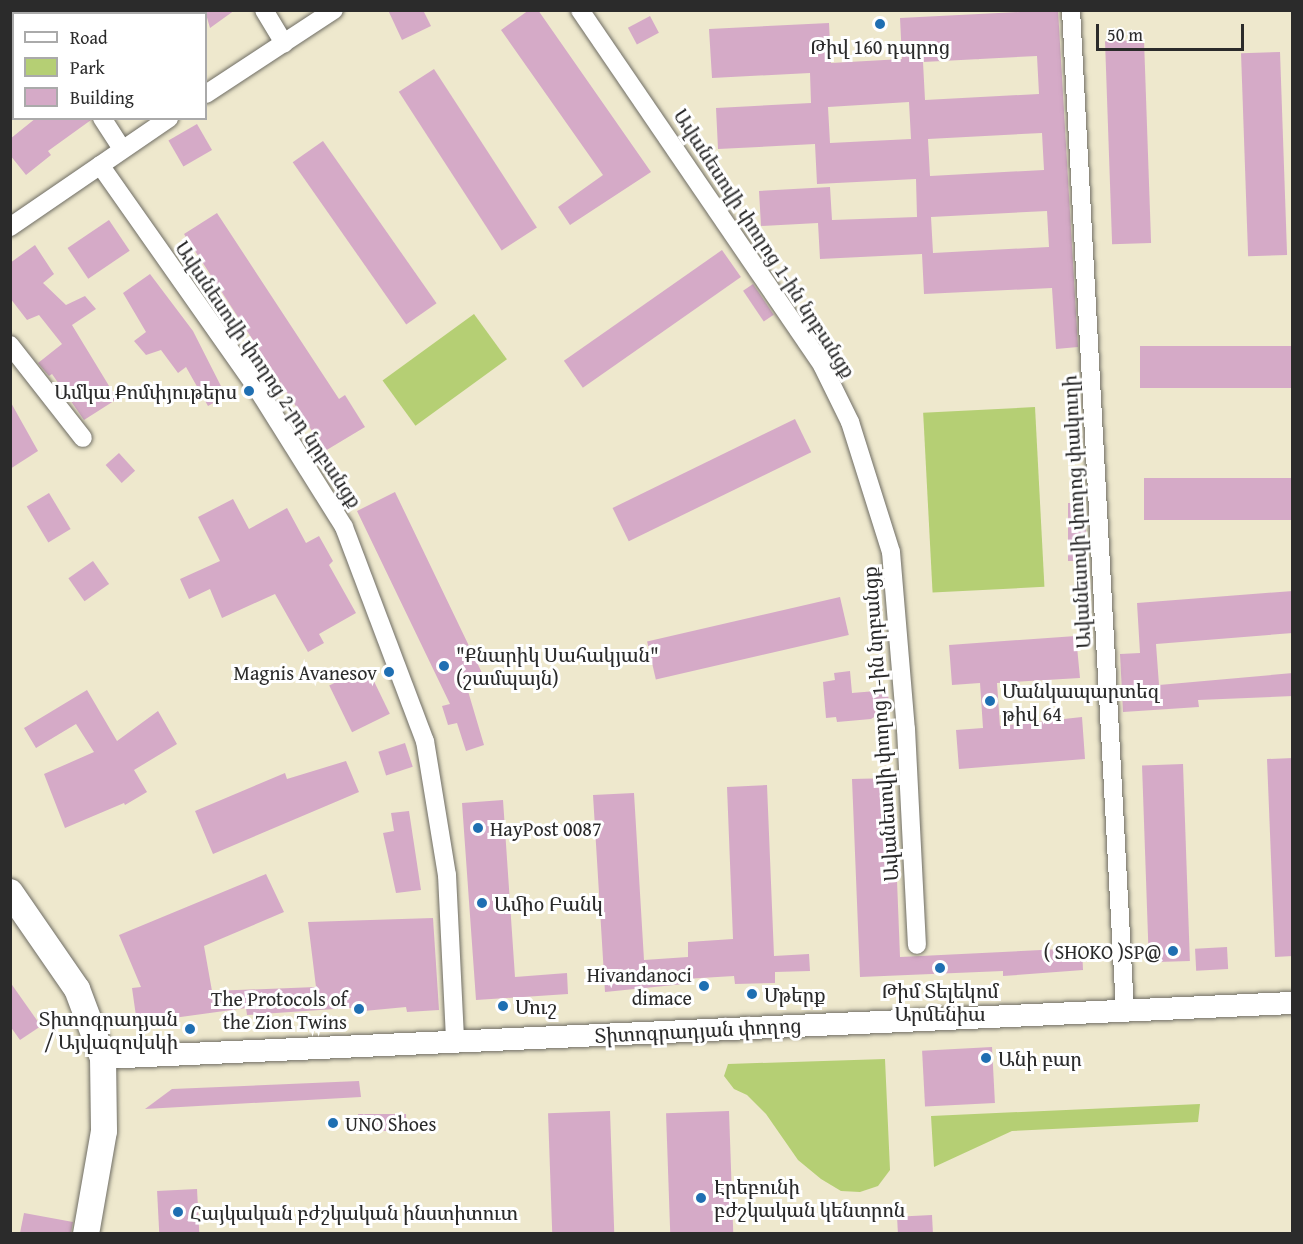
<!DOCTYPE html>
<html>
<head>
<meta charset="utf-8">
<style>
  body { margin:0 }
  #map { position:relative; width:1303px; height:1244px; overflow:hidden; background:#eee8cd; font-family:"Gentium Book Plus","Noto Serif Armenian",serif }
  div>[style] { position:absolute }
  .green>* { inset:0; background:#b5cf74; transform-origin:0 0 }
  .building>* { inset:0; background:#d5aac7; transform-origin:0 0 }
  .roads { filter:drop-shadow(0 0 2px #6f6d64) drop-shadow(0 0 2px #6f6d64) }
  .minor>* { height:18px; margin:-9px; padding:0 9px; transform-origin:9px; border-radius:9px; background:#fff }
  .tertiary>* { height:22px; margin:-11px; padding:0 11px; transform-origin:11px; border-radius:11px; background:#fff }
  .secondary>* { height:26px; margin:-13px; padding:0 13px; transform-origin:13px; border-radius:13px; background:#fff }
  .dots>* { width:16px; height:16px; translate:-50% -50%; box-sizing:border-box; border:3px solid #fff; border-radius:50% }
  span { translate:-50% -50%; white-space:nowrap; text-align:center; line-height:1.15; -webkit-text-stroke:6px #fff; paint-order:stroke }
  .poi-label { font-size:20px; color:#2b2b2b }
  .right { translate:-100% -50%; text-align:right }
  .left { translate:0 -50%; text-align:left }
  .street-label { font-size:20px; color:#2b2b2b }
  .frame { position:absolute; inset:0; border:12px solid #2b2b2b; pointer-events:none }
  .legend { position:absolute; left:12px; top:12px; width:195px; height:108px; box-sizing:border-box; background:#fff; border:2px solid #aaa; margin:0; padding:8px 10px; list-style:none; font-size:18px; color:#2b2b2b }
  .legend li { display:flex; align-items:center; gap:12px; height:30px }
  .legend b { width:30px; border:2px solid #aaa }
  .scale { position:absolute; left:1096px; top:24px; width:148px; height:27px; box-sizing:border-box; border:3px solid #2b2b2b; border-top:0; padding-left:8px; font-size:18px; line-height:21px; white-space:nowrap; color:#2b2b2b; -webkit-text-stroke:4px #fff; paint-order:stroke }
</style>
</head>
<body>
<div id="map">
  <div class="green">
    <div style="left:474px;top:314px;width:56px;height:113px;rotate:54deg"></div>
    <div style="left:1035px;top:407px;width:180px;height:112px;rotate:87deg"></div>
    <div style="clip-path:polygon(885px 1059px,890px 1170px,878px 1186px,860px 1192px,841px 1191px,821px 1179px,798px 1160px,766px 1114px,747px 1095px,734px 1089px,724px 1076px,728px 1064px)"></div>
    <div style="clip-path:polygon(1200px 1104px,1198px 1122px,1012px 1131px,934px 1167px,931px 1116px)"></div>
  </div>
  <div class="building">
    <div style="clip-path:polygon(197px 10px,235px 10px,210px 28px,206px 14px)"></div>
    <div style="clip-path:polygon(388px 10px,423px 10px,431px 26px,402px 40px)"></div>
    <div style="clip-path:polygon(529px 10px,538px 10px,651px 172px,570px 225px,558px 207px,603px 175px,501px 30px)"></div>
    <div style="clip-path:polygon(evenodd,1058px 10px,1078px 347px,1056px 349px,1052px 288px,924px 294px,922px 254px,820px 259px,818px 223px,761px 226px,759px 191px,830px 187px,832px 220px,917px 217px,916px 179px,817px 184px,815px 144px,718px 149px,716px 108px,811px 103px,810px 73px,712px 78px,709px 29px,829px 23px,831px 63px,902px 59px,900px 18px,1058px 10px,1037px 56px,1039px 94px,925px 100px,923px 62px,1037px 56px,1058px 10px,909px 102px,911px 139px,830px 143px,828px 107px,909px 102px,1058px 10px,1042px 133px,1044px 170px,930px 176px,928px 139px,1042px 133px,1058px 10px,1047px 211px,1049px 247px,933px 253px,931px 217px,1047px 211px)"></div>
    <div style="left:650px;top:16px;width:19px;height:25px;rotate:62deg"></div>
    <div style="left:1144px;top:40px;width:203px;height:39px;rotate:88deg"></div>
    <div style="left:1280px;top:52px;width:203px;height:39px;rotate:88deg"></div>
    <div style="left:434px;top:69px;width:189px;height:42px;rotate:57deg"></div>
    <div style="clip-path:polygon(36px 118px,91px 120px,48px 151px,51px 155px,26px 175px,10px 155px,10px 139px)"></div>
    <div style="left:197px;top:124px;width:30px;height:33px;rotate:60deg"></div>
    <div style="left:323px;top:141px;width:198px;height:37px;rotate:55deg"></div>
    <div style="clip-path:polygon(217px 213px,339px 399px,345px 395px,365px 427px,325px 451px,184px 234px)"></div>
    <div style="left:109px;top:220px;width:37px;height:50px;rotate:56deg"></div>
    <div style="clip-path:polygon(35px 245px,54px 274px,43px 283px,66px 305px,85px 296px,96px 309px,72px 325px,117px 399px,84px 420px,52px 374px,49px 376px,38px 363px,62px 344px,39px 315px,27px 320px,10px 298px,10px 263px)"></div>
    <div style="left:722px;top:250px;width:33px;height:193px;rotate:55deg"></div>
    <div style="clip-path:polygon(150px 274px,193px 331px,226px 396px,208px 406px,186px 367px,178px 373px,161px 350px,146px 355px,134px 341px,146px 332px,123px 293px)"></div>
    <div style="left:753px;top:284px;width:37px;height:12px;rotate:56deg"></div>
    <div style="left:1293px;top:346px;width:42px;height:153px;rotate:90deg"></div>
    <div style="clip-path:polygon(10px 401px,38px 451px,10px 469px)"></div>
    <div style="left:795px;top:419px;width:37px;height:203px;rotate:64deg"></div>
    <div style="left:119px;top:453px;width:24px;height:18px;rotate:48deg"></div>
    <div style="left:1293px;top:478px;width:42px;height:149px;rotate:90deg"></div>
    <div style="clip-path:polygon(395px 492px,482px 673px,465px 681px,484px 745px,466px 751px,457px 723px,448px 725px,442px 706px,450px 704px,357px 511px)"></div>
    <div style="left:49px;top:493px;width:42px;height:26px;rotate:59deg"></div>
    <div style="clip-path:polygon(233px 499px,249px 529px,287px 508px,306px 543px,319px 536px,333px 561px,329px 565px,356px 613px,319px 634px,324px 643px,308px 652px,275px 594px,222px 618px,210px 589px,189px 599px,180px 579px,220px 561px,198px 517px)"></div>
    <div style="left:1068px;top:503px;width:18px;height:58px"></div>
    <div style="left:93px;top:561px;width:28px;height:30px;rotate:55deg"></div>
    <div style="clip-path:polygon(1293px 591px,1293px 633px,1156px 644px,1159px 685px,1293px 673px,1293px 696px,1198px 700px,1199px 707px,1123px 712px,1120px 654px,1140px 653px,1137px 603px)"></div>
    <div style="left:840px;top:597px;width:39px;height:198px;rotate:77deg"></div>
    <div style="clip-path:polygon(1076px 636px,1080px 678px,997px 683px,1000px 726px,1082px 717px,1085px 759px,959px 769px,956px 730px,983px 728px,980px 683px,952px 685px,949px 645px)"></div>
    <div style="left:367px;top:667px;width:52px;height:42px;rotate:64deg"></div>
    <div style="clip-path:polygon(850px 671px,852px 693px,888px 690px,889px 708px,871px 719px,837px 722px,836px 717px,826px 718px,823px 682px,835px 680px,834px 673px)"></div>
    <div style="clip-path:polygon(87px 690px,117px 741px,158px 711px,177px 744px,134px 770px,147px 792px,125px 805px,124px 803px,65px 828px,44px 774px,94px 752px,76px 724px,36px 748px,24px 728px)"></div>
    <div style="left:405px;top:743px;width:25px;height:28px;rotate:72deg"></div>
    <div style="clip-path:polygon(1293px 758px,1293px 956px,1275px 957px,1267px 759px)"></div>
    <div style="clip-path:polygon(346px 761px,359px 792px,213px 854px,195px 811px,285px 773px,287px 779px)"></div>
    <div style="left:1183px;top:764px;width:197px;height:41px;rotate:88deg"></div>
    <div style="clip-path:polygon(893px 778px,900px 957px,1082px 948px,1083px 970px,1003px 976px,1003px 971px,860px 977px,852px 779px)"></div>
    <div style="clip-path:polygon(767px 785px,774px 956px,809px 954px,810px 971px,775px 972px,775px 983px,735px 984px,734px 976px,684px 979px,684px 984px,605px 992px,593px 795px,634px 793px,644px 960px,688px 957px,688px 942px,733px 939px,727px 787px)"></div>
    <div style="clip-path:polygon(503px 800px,515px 977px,567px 973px,568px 994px,476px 1000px,462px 803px)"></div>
    <div style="clip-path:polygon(409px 811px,421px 890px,396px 893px,383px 833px,394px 831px,391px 813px)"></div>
    <div style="clip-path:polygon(266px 874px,284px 912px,204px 946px,212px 991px,316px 987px,308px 922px,433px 918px,439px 1010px,407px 1012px,406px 1007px,364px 1011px,364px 1007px,247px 1015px,246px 1008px,137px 1023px,132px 988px,141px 987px,119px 935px)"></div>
    <div style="left:1227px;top:947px;width:22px;height:32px;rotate:87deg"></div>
    <div style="clip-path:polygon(10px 982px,41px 1026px,20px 1040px,10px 1026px)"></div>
    <div style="left:992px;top:1047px;width:56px;height:70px;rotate:87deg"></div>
    <div style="clip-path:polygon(359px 1081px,361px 1097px,145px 1109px,172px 1089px)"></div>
    <div style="left:610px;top:1111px;width:122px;height:62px;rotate:88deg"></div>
    <div style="left:729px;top:1111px;width:122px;height:63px;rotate:88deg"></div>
    <div style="left:406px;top:1114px;width:17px;height:48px;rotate:90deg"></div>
    <div style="left:197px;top:1189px;width:44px;height:40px;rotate:87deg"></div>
    <div style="clip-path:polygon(24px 1213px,73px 1222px,71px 1233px,20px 1233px)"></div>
    <div style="left:932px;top:1215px;width:18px;height:35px;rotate:87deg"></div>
  </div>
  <div class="roads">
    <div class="minor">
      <div style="left:30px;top:10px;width:4px;rotate:63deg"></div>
      <div style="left:264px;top:10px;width:39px;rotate:59deg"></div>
      <div style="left:580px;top:10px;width:430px;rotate:55.7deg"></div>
      <div style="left:822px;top:365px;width:64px;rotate:63.8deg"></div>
      <div style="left:850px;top:422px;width:136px;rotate:72.5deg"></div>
      <div style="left:891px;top:552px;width:178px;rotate:85.2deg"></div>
      <div style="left:906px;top:729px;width:216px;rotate:87.1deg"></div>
      <div style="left:1071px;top:10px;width:1002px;rotate:86.91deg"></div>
      <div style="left:206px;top:94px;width:153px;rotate:-33.3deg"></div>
      <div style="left:102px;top:118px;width:37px;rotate:57deg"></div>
      <div style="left:100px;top:165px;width:279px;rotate:54.9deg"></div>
      <div style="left:260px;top:393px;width:158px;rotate:57.9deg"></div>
      <div style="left:344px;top:527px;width:229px;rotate:69.3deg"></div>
      <div style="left:425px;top:741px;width:136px;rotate:80.7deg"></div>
      <div style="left:447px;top:875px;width:166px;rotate:87.2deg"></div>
      <div style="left:10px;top:227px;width:193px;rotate:-34.4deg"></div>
      <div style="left:10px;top:345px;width:118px;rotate:51.9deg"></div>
    </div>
    <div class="tertiary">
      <div style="left:103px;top:1058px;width:1190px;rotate:-2.65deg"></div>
    </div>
    <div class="secondary">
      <div style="left:10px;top:892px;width:118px;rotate:55.4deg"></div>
      <div style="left:77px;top:989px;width:74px;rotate:69.4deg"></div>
      <div style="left:103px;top:1058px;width:73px;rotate:89.2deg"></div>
      <div style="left:104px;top:1131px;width:105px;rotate:99.9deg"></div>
    </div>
  </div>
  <div class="dots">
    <div style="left:880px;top:24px;background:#1f6fb2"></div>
    <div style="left:249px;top:391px;background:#1f6fb2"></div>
    <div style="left:444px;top:666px;background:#1f6fb2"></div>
    <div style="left:389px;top:672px;background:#1f6fb2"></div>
    <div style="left:990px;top:701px;background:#1f6fb2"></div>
    <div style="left:478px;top:828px;background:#1f6fb2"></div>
    <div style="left:482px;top:903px;background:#1f6fb2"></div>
    <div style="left:1173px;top:951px;background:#1f6fb2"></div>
    <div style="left:940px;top:968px;background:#1f6fb2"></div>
    <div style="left:704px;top:986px;background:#1f6fb2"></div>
    <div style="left:752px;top:994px;background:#1f6fb2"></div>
    <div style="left:503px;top:1006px;background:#1f6fb2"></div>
    <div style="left:359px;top:1009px;background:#1f6fb2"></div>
    <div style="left:190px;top:1029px;background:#1f6fb2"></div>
    <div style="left:986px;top:1058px;background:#1f6fb2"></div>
    <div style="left:333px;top:1123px;background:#1f6fb2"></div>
    <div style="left:701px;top:1198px;background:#1f6fb2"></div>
    <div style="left:178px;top:1212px;background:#1f6fb2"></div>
  </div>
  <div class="poi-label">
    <span style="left:880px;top:46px">Թիվ 160 դպրոց</span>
    <span class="right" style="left:237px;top:391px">Ամկա Քոմփյութերս</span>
    <span class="left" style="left:456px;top:666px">"Քնարիկ Սահակյան"<br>(շամպայն)</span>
    <span class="right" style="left:377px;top:672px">Magnis Avanesov</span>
    <span class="left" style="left:1002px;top:702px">Մանկապարտեզ<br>թիվ 64</span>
    <span class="left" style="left:490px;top:828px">HayPost 0087</span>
    <span class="left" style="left:494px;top:903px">Ամիօ Բանկ</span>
    <span class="right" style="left:1161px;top:951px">( SHOKO )SP@</span>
    <span class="right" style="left:692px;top:986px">Hivandanoci<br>dimace</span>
    <span style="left:940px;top:1002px">Թիմ Տելեկոմ<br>Արմենիա</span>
    <span class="left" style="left:764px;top:994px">Մթերք</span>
    <span class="right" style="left:347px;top:1010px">The Protocols of<br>the Zion Twins</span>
    <span class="left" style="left:515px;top:1006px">Մուշ</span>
    <span class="right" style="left:178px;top:1030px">Տիտոգրադյան<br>/ Այվազովսկի</span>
    <span class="left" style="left:998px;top:1058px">Անի բար</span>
    <span class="left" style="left:345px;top:1123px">UNO Shoes</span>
    <span class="left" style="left:714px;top:1198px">Էրեբունի<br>բժշկական կենտրոն</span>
    <span class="left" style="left:190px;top:1212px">Հայկական բժշկական ինստիտուտ</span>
  </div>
  <div class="street-label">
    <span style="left:765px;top:243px;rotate:57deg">Ավանեսովի փողոց 1-ին նրբանցք</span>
    <span style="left:269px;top:374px;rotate:56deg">Ավանեսովի փողոց 2-րդ նրբանցք</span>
    <span style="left:1076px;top:512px;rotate:-93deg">Ավանեսովի փողոց փակուղի</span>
    <span style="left:880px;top:724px;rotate:-94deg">Ավանեսովի փողոց 1-ին նրբանցք</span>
    <span style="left:698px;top:1030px;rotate:-3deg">Տիտոգրադյան փողոց</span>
  </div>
  <div class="frame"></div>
  <ul class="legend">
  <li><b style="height:8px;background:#fff"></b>Road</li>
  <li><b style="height:16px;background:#b5cf74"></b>Park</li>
  <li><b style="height:16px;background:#d5aac7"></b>Building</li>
  </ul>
  <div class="scale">50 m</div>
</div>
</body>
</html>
